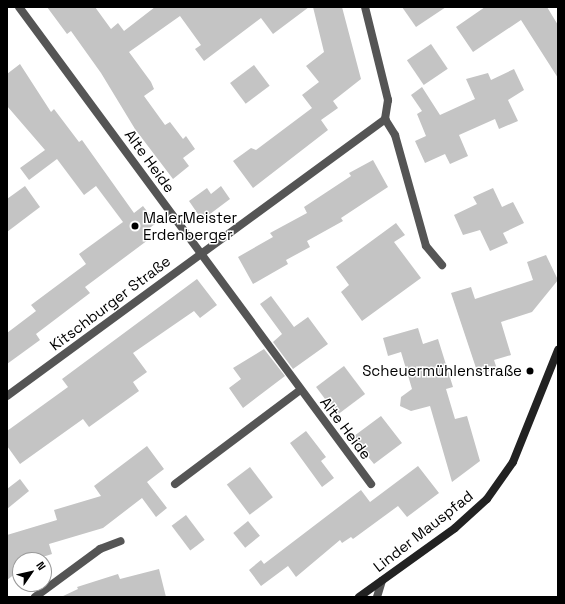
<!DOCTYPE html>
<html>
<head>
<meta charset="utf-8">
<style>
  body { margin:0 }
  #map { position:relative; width:565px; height:604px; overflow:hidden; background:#fff; font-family:"Space Grotesk",sans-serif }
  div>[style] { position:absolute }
  .building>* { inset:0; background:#c4c4c4; transform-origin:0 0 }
  .street>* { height:8px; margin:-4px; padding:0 4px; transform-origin:4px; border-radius:4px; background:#555 }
  .secondary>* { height:8px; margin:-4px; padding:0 4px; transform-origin:4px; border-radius:4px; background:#222 }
  .dots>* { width:11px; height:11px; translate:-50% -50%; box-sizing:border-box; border:2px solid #fff; border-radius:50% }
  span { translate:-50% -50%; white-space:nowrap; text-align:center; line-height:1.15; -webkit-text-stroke:3px #fff; paint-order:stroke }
  .street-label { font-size:15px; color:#000 }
  .poi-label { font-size:15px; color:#000 }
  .left { translate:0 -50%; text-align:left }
  .right { translate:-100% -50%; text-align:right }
  .frame { position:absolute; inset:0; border:8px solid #000; pointer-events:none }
  .north { position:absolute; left:12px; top:552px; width:40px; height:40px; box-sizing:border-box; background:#fff; border:1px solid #999; border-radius:50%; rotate:56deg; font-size:11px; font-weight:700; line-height:16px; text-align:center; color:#000 }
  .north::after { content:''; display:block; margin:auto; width:14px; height:18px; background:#000; clip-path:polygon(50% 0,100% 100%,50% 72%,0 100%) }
</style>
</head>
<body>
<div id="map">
  <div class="building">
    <div style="clip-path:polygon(47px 7px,95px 7px,111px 29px,118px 23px,124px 31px,155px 7px,309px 7px,273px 34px,261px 18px,204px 61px,195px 49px,201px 45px,180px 16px,129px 52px,151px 82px,154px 89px,144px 96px,165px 125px,170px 122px,183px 139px,186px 136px,195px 149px,183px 158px,189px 166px,173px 179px,135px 129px,101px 73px,71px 31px,67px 34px)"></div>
    <div style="clip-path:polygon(313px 7px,342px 7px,361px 79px,333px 101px,338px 108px,321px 120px,328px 130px,253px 188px,233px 161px,251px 148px,256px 150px,312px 108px,302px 95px,319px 82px,306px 66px,324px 52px)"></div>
    <div style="clip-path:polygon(402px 7px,446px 7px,416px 27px)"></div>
    <div style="clip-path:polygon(485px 7px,547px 7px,558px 25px,558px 78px,521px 20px,473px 52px,456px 27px)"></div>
    <div style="left:431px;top:44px;width:30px;height:29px;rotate:56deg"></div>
    <div style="clip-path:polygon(20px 64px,51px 112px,54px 109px,79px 142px,82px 140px,134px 213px,143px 206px,156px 223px,146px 231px,152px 237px,85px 287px,90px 293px,36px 334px,40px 340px,7px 364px,7px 333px,36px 311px,31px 305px,86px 264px,79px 254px,123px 222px,96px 186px,84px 195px,57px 159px,29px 180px,20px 168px,45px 150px,7px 106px,7px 74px)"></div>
    <div style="left:254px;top:65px;width:26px;height:30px;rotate:53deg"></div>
    <div style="clip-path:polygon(514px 69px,524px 90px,508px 100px,518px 121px,499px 129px,495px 119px,459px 135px,468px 156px,450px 164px,445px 154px,425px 163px,415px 141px,426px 136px,417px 114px,422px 111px,411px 95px,422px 87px,440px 115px,475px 99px,466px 79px,488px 73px,491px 80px)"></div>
    <div style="clip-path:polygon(373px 160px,388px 187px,341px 218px,343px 221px,307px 241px,310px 247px,286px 260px,288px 264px,253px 284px,238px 257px,273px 237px,270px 233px,307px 213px,304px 207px,351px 176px,349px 173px)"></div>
    <div style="clip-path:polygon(25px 186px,40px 207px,7px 232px,7px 199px)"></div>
    <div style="clip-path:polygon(221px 186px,230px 199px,202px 220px,189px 201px,207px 188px,211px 194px)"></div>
    <div style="clip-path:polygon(493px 188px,502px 207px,513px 202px,524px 223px,503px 233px,508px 243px,490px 251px,480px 230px,463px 235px,454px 215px,477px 204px,473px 197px)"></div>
    <div style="clip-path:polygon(396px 223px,405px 235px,394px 242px,421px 278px,362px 321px,341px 292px,349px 285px,336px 267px)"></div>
    <div style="clip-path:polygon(546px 255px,558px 280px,532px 312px,501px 322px,511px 355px,494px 360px,497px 369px,478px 374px,451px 293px,471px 287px,475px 299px,533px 280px,527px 262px)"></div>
    <div style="clip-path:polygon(197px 279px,217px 305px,200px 318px,194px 311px,133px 353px,147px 372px,133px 382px,139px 391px,89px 427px,83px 419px,20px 464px,7px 446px,7px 431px,68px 387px,62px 379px)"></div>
    <div style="clip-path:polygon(271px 296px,294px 327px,308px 317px,328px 344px,293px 369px,273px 342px,282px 334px,260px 304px)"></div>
    <div style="clip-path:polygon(418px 328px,423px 344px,438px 339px,453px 387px,446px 389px,455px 419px,467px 416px,480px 461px,452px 482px,430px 406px,411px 411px,400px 406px,401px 397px,412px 389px,401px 352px,388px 356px,383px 338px)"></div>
    <div style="clip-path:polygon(264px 349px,285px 376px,243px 408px,229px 388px,241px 379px,233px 368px)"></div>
    <div style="left:344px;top:366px;width:35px;height:35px;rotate:53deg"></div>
    <div style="clip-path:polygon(381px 416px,402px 443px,374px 464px,360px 447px,357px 449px,350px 439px)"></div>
    <div style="clip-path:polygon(306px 431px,326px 457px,321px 461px,334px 478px,322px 487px,290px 443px)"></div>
    <div style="clip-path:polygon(147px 446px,164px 469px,147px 482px,167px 508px,156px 517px,142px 498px,103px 528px,49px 544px,52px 554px,33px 560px,20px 560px,20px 570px,7px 580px,7px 535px,57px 520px,54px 510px,101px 496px,94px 486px)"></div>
    <div style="clip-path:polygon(418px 466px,439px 493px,407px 517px,398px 506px,353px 539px,351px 537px,342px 543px,340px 540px,296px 577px,288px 566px,261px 586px,249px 570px,261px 560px,264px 564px,361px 490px,370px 502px)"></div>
    <div style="left:250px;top:467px;width:38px;height:29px;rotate:53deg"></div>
    <div style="clip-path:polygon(20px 479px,29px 491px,7px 509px,7px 489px)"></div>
    <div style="left:186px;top:515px;width:31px;height:18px;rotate:53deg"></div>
    <div style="left:248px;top:521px;width:19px;height:19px;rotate:51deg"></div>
    <div style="clip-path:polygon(159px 569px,166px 597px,61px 597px,78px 589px,77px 587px,118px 574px,120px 579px)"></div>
  </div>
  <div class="street">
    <div style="left:19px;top:7px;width:593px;rotate:53.57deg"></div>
    <div style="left:365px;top:7px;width:96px;rotate:76.1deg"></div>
    <div style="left:388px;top:100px;width:19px;rotate:99deg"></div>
    <div style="left:385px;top:119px;width:19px;rotate:58deg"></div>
    <div style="left:395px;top:135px;width:115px;rotate:74.4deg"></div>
    <div style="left:426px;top:246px;width:25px;rotate:50deg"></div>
    <div style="left:7px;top:396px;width:469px;rotate:-36.2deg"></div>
    <div style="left:175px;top:484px;width:156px;rotate:-36.9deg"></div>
    <div style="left:35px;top:597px;width:81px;rotate:-36.4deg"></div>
    <div style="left:100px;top:549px;width:22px;rotate:-21deg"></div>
    <div style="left:377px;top:597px;width:17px;rotate:-73deg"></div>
  </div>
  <div class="secondary">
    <div style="left:359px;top:597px;width:118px;rotate:-35.7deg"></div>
    <div style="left:455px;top:528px;width:43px;rotate:-42.2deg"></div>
    <div style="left:487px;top:499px;width:45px;rotate:-54.9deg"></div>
    <div style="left:513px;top:462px;width:121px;rotate:-68.1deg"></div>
  </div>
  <div class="dots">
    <div style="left:135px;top:226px;background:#000"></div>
    <div style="left:530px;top:371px;background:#000"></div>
  </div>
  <div class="street-label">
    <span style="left:150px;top:161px;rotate:54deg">Alte Heide</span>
    <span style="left:110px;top:303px;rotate:-37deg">Kitschburger Straße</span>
    <span style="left:346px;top:428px;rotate:53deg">Alte Heide</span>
    <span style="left:423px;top:531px;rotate:-38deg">Linder Mauspfad</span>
  </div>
  <div class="poi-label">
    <span class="left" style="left:143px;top:226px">MalerMeister<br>Erdenberger</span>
    <span class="right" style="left:522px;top:371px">Scheuermühlenstraße</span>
  </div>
  <div class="frame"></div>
  <div class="north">N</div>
</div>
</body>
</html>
